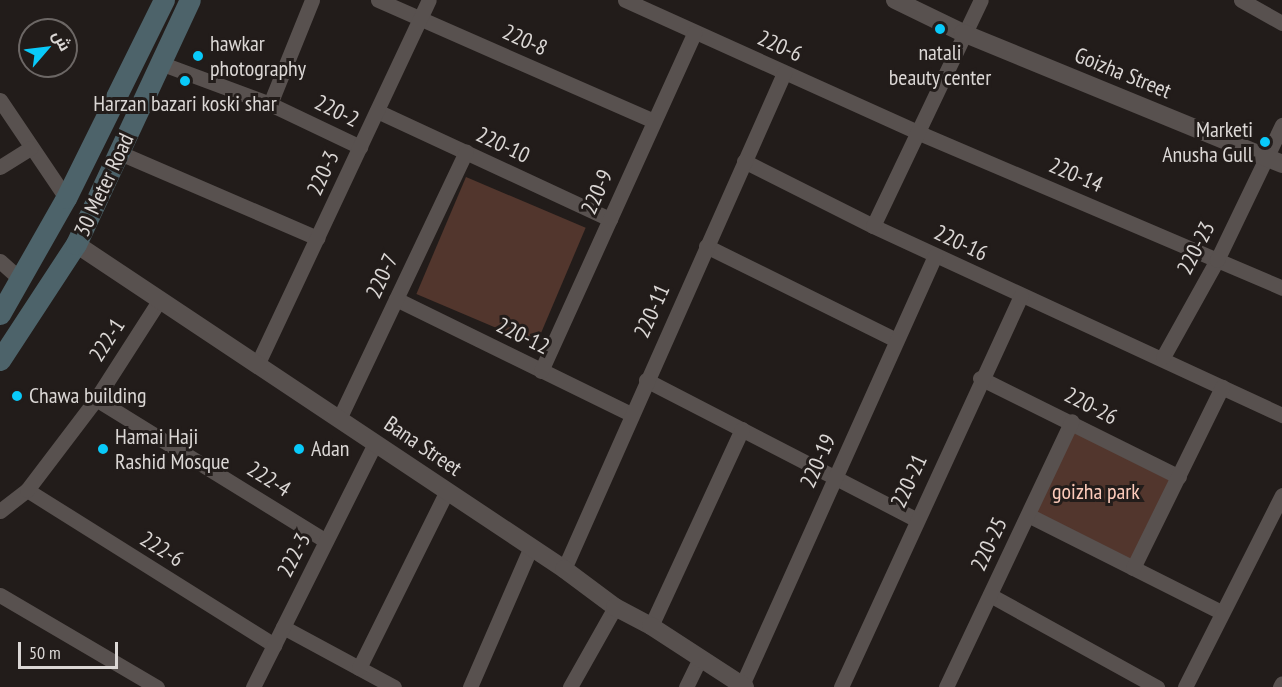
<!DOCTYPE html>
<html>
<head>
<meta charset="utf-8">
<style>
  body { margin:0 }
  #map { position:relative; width:1282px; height:687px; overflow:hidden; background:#221c1a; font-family:"PT Sans Narrow",Cairo,sans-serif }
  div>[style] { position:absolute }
  .green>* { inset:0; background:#52362d; transform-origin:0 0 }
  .minor>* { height:15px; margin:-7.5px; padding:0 7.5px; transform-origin:7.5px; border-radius:7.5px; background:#58514f }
  .tertiary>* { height:18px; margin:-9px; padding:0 9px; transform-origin:9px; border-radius:9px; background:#58514f }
  .secondary>* { height:21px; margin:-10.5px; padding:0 10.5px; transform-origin:10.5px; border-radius:10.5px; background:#4d636a }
  .dots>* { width:16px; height:16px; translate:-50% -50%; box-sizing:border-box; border:3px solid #221c1a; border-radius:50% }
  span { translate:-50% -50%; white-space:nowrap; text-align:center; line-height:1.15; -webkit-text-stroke:6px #221c1a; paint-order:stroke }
  .street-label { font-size:22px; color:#dbd7d5 }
  .poi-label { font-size:22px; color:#dbd7d5 }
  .left { translate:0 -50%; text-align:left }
  .right { translate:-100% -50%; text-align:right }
  .park-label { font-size:22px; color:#fbcaba }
  .north { position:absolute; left:18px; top:18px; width:60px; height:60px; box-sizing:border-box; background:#221c1a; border:2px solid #6c6765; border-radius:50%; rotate:62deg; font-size:16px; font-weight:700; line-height:24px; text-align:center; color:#dbd7d5 }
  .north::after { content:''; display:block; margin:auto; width:21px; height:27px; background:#09cafa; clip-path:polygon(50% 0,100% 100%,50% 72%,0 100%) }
  .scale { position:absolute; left:18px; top:642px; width:100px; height:27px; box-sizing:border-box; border:3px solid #dbd7d5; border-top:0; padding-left:8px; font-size:18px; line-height:21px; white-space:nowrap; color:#dbd7d5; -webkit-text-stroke:4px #221c1a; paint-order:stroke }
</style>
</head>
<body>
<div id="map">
  <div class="green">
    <div style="left:466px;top:177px;width:130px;height:127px;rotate:23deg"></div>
    <div style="left:1072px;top:421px;width:121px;height:104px;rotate:28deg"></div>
  </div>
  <div class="minor">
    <div style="left:378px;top:0;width:301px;rotate:23.7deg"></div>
    <div style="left:625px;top:0;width:320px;rotate:24.3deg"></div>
    <div style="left:917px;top:132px;width:397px;rotate:23.1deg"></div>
    <div style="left:1241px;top:0;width:47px;rotate:29.3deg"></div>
    <div style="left:160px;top:63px;width:117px;rotate:20.4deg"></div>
    <div style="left:270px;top:104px;width:100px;rotate:25.5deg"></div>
    <div style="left:0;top:100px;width:118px;rotate:56deg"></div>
    <div style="left:270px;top:104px;width:112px;rotate:-68deg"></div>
    <div style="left:377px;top:111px;width:257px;rotate:24.9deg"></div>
    <div style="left:120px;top:153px;width:215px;rotate:23.3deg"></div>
    <div style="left:744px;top:161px;width:144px;rotate:26.7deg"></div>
    <div style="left:873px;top:226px;width:451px;rotate:24.8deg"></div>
    <div style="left:0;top:167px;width:36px;rotate:-32deg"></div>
    <div style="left:873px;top:226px;width:250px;rotate:-64.5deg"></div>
    <div style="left:706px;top:246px;width:212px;rotate:26.3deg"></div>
    <div style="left:0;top:261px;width:27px;rotate:42deg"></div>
    <div style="left:396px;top:299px;width:262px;rotate:26.1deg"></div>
    <div style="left:1163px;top:357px;width:111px;rotate:-60.9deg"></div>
    <div style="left:1217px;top:260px;width:150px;rotate:-64.3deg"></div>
    <div style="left:257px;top:365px;width:403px;rotate:-64.8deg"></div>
    <div style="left:541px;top:371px;width:371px;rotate:-65.6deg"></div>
    <div style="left:980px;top:378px;width:222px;rotate:26.4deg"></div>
    <div style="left:646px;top:380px;width:303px;rotate:27.3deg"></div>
    <div style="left:96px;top:399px;width:270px;rotate:31.7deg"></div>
    <div style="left:339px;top:419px;width:296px;rotate:-64.6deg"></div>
    <div style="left:27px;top:490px;width:292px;rotate:32.1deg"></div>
    <div style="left:0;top:511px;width:34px;rotate:-38deg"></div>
    <div style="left:27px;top:490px;width:114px;rotate:-52.8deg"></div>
    <div style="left:96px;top:399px;width:117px;rotate:-57.3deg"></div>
    <div style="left:1028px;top:515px;width:216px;rotate:26.7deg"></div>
    <div style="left:1133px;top:568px;width:202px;rotate:-63.8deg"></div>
    <div style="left:564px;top:569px;width:543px;rotate:-66.08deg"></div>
    <div style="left:0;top:595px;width:182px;rotate:30.4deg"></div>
    <div style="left:990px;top:595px;width:191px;rotate:28.9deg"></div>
    <div style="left:651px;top:626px;width:217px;rotate:-65.2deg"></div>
    <div style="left:283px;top:627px;width:126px;rotate:28.4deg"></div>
    <div style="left:359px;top:668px;width:198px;rotate:-63.6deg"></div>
    <div style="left:742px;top:685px;width:471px;rotate:-65.8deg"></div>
    <div style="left:253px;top:687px;width:273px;rotate:-63.4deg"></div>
    <div style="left:470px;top:687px;width:153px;rotate:-66.5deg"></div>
    <div style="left:570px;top:687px;width:92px;rotate:-60.6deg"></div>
    <div style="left:686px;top:687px;width:32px;rotate:-64deg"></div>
    <div style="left:841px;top:687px;width:431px;rotate:-65.3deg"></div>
    <div style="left:946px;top:687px;width:294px;rotate:-64.7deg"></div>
    <div style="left:1185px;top:687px;width:215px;rotate:-63.2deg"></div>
    <div style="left:1280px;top:687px;width:4px;rotate:-63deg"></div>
  </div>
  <div class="tertiary">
    <div style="left:895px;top:0;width:76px;rotate:25.9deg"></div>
    <div style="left:963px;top:33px;width:345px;rotate:22.3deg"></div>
    <div style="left:76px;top:244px;width:586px;rotate:33.66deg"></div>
    <div style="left:564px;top:569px;width:64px;rotate:36.7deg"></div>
    <div style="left:615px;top:607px;width:41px;rotate:27.8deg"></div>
    <div style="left:651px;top:626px;width:112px;rotate:33deg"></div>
  </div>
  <div class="secondary">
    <div style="left:0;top:314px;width:133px;rotate:-60.4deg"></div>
    <div style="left:66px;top:198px;width:221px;rotate:-63.7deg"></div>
    <div style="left:0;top:360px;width:139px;rotate:-56.8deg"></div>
    <div style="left:76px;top:244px;width:269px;rotate:-65deg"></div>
  </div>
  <div class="dots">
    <div style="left:940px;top:29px;background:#09cafa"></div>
    <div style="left:198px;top:56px;background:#09cafa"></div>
    <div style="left:185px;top:81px;background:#09cafa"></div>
    <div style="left:1265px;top:142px;background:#09cafa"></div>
    <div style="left:17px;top:396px;background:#09cafa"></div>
    <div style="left:103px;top:449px;background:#09cafa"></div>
    <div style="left:299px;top:449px;background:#09cafa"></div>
  </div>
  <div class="street-label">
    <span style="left:525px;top:40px;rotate:24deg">220-8</span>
    <span style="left:780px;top:46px;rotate:24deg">220-6</span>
    <span style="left:1123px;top:73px;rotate:22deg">Goizha Street</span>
    <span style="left:337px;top:111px;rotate:26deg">220-2</span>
    <span style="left:503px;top:145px;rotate:25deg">220-10</span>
    <span style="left:323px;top:173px;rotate:-65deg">220-3</span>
    <span style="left:1076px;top:175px;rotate:23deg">220-14</span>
    <span style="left:104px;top:185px;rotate:-65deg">30 Meter Road</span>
    <span style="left:597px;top:192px;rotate:-66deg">220-9</span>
    <span style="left:961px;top:243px;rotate:25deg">220-16</span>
    <span style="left:1196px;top:248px;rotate:-63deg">220-23</span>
    <span style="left:382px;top:276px;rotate:-65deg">220-7</span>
    <span style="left:652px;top:311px;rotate:-66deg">220-11</span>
    <span style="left:523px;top:336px;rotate:26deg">220-12</span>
    <span style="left:107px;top:340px;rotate:-57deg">222-1</span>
    <span style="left:1091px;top:406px;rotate:27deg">220-26</span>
    <span style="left:423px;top:446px;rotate:34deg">Bana Street</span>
    <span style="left:818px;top:461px;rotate:-66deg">220-19</span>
    <span style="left:269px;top:479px;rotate:32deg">222-4</span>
    <span style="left:909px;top:481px;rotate:-65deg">220-21</span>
    <span style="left:989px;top:544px;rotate:-65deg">220-25</span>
    <span style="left:162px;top:549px;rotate:32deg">222-6</span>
    <span style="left:294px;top:555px;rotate:-63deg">222-3</span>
  </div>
  <div class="poi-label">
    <span class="left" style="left:210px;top:56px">hawkar<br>photography</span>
    <span style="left:940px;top:65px">natali<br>beauty center</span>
    <span style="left:185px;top:104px">Harzan bazari koski shar</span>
    <span class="right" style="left:1253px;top:142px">Marketi<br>Anusha Gull</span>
    <span class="left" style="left:29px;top:396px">Chawa building</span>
    <span class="left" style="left:115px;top:449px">Hamai Haji<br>Rashid Mosque</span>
    <span class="left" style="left:311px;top:449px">Adan</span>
  </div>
  <div class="park-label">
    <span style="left:1096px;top:492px">goizha park</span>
  </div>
  <div class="north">ش</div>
  <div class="scale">50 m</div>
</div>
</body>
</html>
